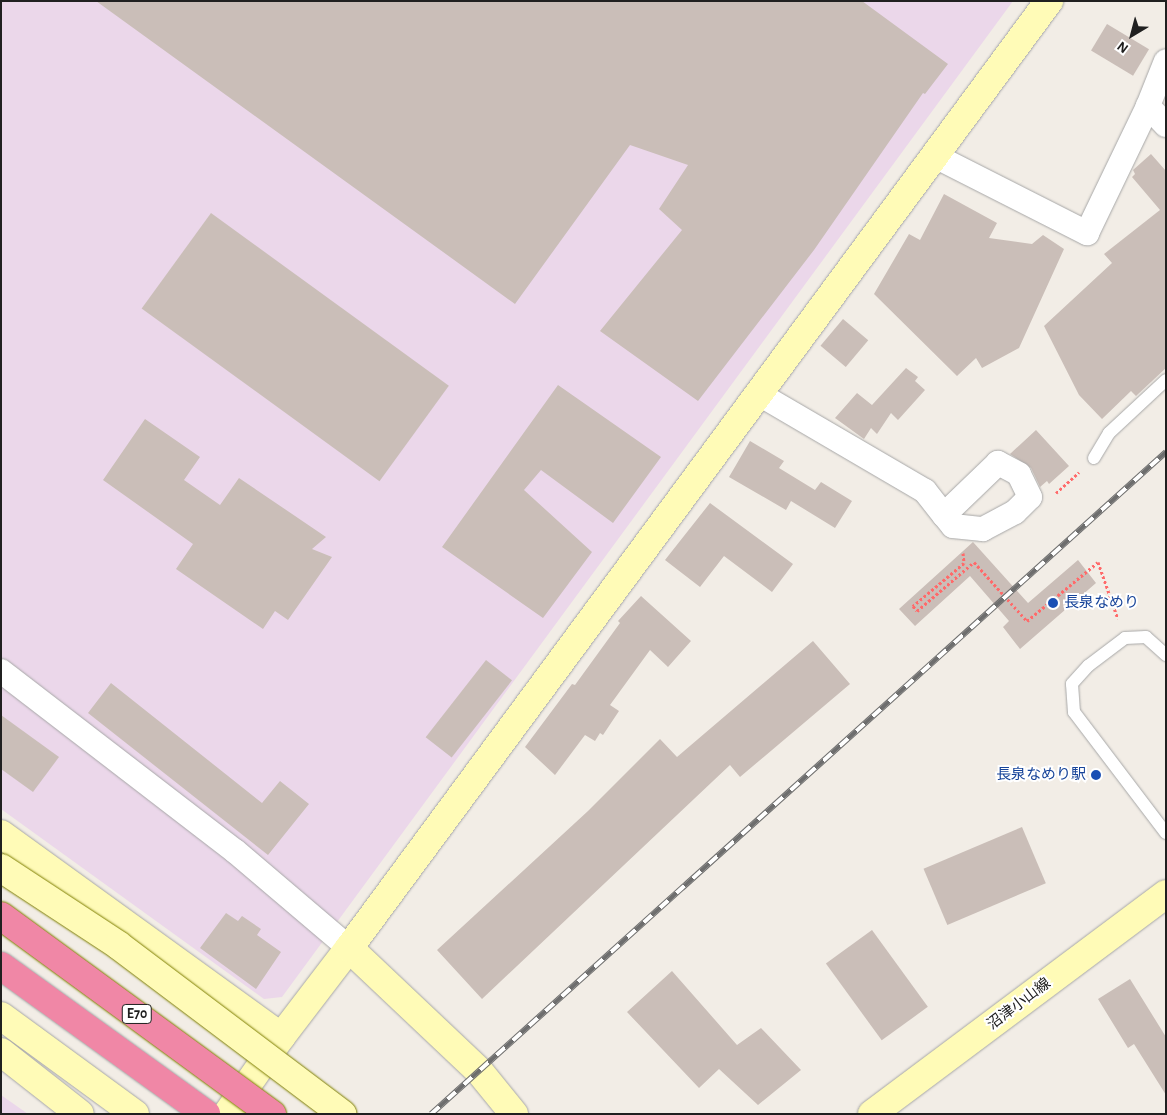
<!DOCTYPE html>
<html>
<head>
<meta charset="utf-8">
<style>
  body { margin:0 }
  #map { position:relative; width:1167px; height:1115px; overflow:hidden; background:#f2ede6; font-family:"Alegreya Sans","Noto Sans JP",sans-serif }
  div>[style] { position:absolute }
  .industrial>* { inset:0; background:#ebd7ea }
  .building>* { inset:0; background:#cabeb8; transform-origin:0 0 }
  .path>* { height:3px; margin-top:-1.5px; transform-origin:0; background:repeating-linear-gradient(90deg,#ff6a6a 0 2.5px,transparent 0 5px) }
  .roads { filter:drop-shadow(0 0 1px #a7a7a7) drop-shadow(0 0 1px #a7a7a7) }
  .lane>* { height:12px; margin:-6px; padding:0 6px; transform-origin:6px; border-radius:6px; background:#fff }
  .street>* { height:24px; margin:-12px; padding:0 12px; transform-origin:12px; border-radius:12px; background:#fff }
  .secondary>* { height:28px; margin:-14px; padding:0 14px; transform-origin:14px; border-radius:14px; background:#fffbb7 }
  .highway>* { height:28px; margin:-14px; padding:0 14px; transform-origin:14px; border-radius:14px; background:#f087a6 }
  .rail>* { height:5.5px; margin-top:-2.75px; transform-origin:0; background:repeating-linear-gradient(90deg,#fff 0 11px,#6e6e6e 0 22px); box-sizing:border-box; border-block:1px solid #6e6e6e }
  .bridges { filter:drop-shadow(0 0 1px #7f7f00) drop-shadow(0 0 1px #7f7f00) }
  .secondary-bridge>* { height:28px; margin:-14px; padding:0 14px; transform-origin:14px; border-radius:14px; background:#fffbb7 }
  .highway-bridge>* { height:28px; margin:-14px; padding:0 14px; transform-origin:14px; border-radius:14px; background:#f087a6 }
  .dots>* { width:14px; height:14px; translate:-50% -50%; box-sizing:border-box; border:2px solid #fff; border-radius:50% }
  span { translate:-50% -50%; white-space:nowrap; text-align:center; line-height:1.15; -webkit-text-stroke:4px #fff; paint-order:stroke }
  .shield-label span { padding:1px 4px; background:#fff; border:1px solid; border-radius:4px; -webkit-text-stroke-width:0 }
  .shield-label { font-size:14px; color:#202020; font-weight:700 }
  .transit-label { font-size:15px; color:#164399 }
  .left { translate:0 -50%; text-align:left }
  .right { translate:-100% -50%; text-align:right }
  .street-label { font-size:15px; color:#202020 }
  .frame { position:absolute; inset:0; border:2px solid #202020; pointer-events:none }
  .north { position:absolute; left:1107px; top:10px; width:50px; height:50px; -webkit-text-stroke:4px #fff; paint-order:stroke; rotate:217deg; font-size:14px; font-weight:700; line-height:20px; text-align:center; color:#202020 }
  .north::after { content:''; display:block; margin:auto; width:18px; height:22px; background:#202020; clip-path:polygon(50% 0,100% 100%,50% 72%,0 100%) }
</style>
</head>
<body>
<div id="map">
  <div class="industrial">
    <div style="clip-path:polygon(1px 1px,1013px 1px,282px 997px,264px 999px,1px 809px)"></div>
    <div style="clip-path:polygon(1px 1095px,28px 1114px,1px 1114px)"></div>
  </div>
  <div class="building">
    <div style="clip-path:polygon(96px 1px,862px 1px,948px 64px,925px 94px,923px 93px,814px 250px,698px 401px,600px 331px,682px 230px,659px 209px,688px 165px,630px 145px,515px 304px)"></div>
    <div style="left:1107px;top:24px;width:49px;height:31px;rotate:31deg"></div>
    <div style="clip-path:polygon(1151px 154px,1166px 171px,1166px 368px,1136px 396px,1131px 391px,1102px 419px,1079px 395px,1044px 326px,1112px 263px,1104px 254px,1160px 210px,1132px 177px,1135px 174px,1133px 170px)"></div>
    <div style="clip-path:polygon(944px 194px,997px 223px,989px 238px,1032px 244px,1043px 235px,1064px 249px,1019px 348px,982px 368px,976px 358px,957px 376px,874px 294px,909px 234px,920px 240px)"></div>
    <div style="left:211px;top:213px;width:294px;height:118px;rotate:36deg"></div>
    <div style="left:843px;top:319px;width:33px;height:35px;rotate:40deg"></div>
    <div style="clip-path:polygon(906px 368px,918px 377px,915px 381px,925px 390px,898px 420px,891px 413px,877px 434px,871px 428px,864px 439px,835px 418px,857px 393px,872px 405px)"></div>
    <div style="clip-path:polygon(558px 385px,661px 457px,613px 523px,541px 470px,524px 490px,592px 552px,543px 618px,442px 547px)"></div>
    <div style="clip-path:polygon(145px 419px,200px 457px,184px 480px,220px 505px,239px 478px,326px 537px,312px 549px,332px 557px,288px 620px,275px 611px,263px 629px,176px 569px,193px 544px,103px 480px)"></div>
    <div style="clip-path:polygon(1036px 430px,1069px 466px,1049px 484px,1047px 481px,1040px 487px,1031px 468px,1010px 454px)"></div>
    <div style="clip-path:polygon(750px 441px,784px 461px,779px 468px,815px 490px,821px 482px,852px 501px,835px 528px,791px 501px,786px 510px,729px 477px)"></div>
    <div style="clip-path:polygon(710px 503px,793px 564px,772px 592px,724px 556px,700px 587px,665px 560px)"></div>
    <div style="clip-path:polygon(973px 542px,1028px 603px,1078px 560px,1096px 583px,1020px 649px,1003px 627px,1009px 621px,970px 576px,915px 626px,899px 609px)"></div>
    <div style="clip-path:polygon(641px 596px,691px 641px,668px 667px,650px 650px,610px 705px,619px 711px,603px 735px,600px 733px,595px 741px,585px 735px,555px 775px,525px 747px,572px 684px,575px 685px,620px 623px,618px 621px)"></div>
    <div style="clip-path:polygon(813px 641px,850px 684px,740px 777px,730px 765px,482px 999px,437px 950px,588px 811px,660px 739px,677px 757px)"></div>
    <div style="left:486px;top:660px;width:33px;height:98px;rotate:38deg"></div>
    <div style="clip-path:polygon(111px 683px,262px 803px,280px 781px,309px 804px,268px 855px,88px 713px)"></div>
    <div style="clip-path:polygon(1px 715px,59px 757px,33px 792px,1px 769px)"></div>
    <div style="left:1022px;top:827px;width:61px;height:107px;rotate:67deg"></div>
    <div style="clip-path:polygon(226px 913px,238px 921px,242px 916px,261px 929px,257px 935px,281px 952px,256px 989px,200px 948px)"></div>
    <div style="left:872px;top:930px;width:95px;height:57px;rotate:54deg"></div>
    <div style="clip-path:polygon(672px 971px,737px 1045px,761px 1028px,801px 1070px,758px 1105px,719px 1069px,699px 1088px,627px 1012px)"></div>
    <div style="clip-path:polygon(1130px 979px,1166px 1037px,1166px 1095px,1134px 1044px,1128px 1048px,1098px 999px)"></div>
  </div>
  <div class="path">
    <div style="left:1056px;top:493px;width:31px;rotate:-42deg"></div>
    <div style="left:963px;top:553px;width:10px;rotate:84deg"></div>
    <div style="left:964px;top:563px;width:67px;rotate:139.9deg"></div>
    <div style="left:913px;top:606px;width:6px;rotate:51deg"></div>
    <div style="left:917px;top:611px;width:75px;rotate:-40.7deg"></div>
    <div style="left:974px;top:562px;width:79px;rotate:48.1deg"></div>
    <div style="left:1027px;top:621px;width:92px;rotate:-39.7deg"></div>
    <div style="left:1098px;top:562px;width:60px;rotate:70.7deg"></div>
  </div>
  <div class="roads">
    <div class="lane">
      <div style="left:1094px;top:458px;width:29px;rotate:-59deg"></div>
      <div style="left:1109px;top:433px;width:78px;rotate:-42.9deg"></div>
      <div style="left:1166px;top:655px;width:27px;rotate:-138deg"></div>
      <div style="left:1146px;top:637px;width:21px;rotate:177deg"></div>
      <div style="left:1125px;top:638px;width:46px;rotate:142.9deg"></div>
      <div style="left:1088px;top:666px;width:24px;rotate:132deg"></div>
      <div style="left:1072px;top:684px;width:28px;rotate:86deg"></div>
      <div style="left:1074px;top:712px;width:152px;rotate:52.8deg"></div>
    </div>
    <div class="street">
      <div style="left:1148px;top:106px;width:26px;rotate:47deg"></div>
      <div style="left:933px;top:155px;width:173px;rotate:26.9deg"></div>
      <div style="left:1087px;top:233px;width:141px;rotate:-64.3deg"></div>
      <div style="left:1148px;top:106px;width:48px;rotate:-68.2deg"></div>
      <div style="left:759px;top:394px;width:192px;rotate:30.3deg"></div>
      <div style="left:925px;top:491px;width:31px;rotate:52deg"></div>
      <div style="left:944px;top:515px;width:14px;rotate:51deg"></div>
      <div style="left:953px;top:526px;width:30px;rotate:6deg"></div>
      <div style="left:983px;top:529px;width:36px;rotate:-28deg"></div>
      <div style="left:1015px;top:512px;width:21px;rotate:-45deg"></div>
      <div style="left:1030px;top:497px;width:25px;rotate:-116deg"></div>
      <div style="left:1019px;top:474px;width:24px;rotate:-152deg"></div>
      <div style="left:998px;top:463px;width:75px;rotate:136.1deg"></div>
      <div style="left:1px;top:671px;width:295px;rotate:37.6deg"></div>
      <div style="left:235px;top:851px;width:150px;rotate:40.4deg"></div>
    </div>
    <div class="secondary">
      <div style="left:1px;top:834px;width:346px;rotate:35.9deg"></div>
      <div style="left:1px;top:1016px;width:166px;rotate:36.2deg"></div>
      <div style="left:1px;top:1052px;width:100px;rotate:38.1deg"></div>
      <div style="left:227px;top:1114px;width:94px;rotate:-55deg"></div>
      <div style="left:281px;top:1037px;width:112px;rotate:-52.6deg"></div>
      <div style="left:514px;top:1114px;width:55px;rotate:-129.1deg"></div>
      <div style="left:479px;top:1071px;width:179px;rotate:-136.6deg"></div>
      <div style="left:349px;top:948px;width:1178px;rotate:-53.53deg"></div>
      <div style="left:872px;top:1114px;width:367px;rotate:-36.8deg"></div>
    </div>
    <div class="highway">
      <div style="left:1px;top:966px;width:253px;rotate:35.8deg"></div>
    </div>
  </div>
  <div class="rail">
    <div style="left:431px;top:1114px;width:989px;rotate:-42.01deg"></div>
  </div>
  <div class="bridges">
    <div class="secondary-bridge">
      <div style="left:1px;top:868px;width:140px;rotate:33.3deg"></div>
      <div style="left:118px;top:945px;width:281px;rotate:37deg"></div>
    </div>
    <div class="highway-bridge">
      <div style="left:1px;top:916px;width:336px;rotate:36.2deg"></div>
    </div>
  </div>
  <div class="dots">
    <div style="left:1053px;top:603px;background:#1a4fb4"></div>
    <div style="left:1096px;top:775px;background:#1a4fb4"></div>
  </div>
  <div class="shield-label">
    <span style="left:137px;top:1014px">E70</span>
  </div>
  <div class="transit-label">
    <span class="left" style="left:1064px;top:603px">長泉なめり</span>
    <span class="right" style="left:1086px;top:775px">長泉なめり駅</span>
  </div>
  <div class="street-label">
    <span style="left:1019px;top:1004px;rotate:-37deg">沼津小山線</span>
  </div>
  <div class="frame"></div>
  <div class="north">N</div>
</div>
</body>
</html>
